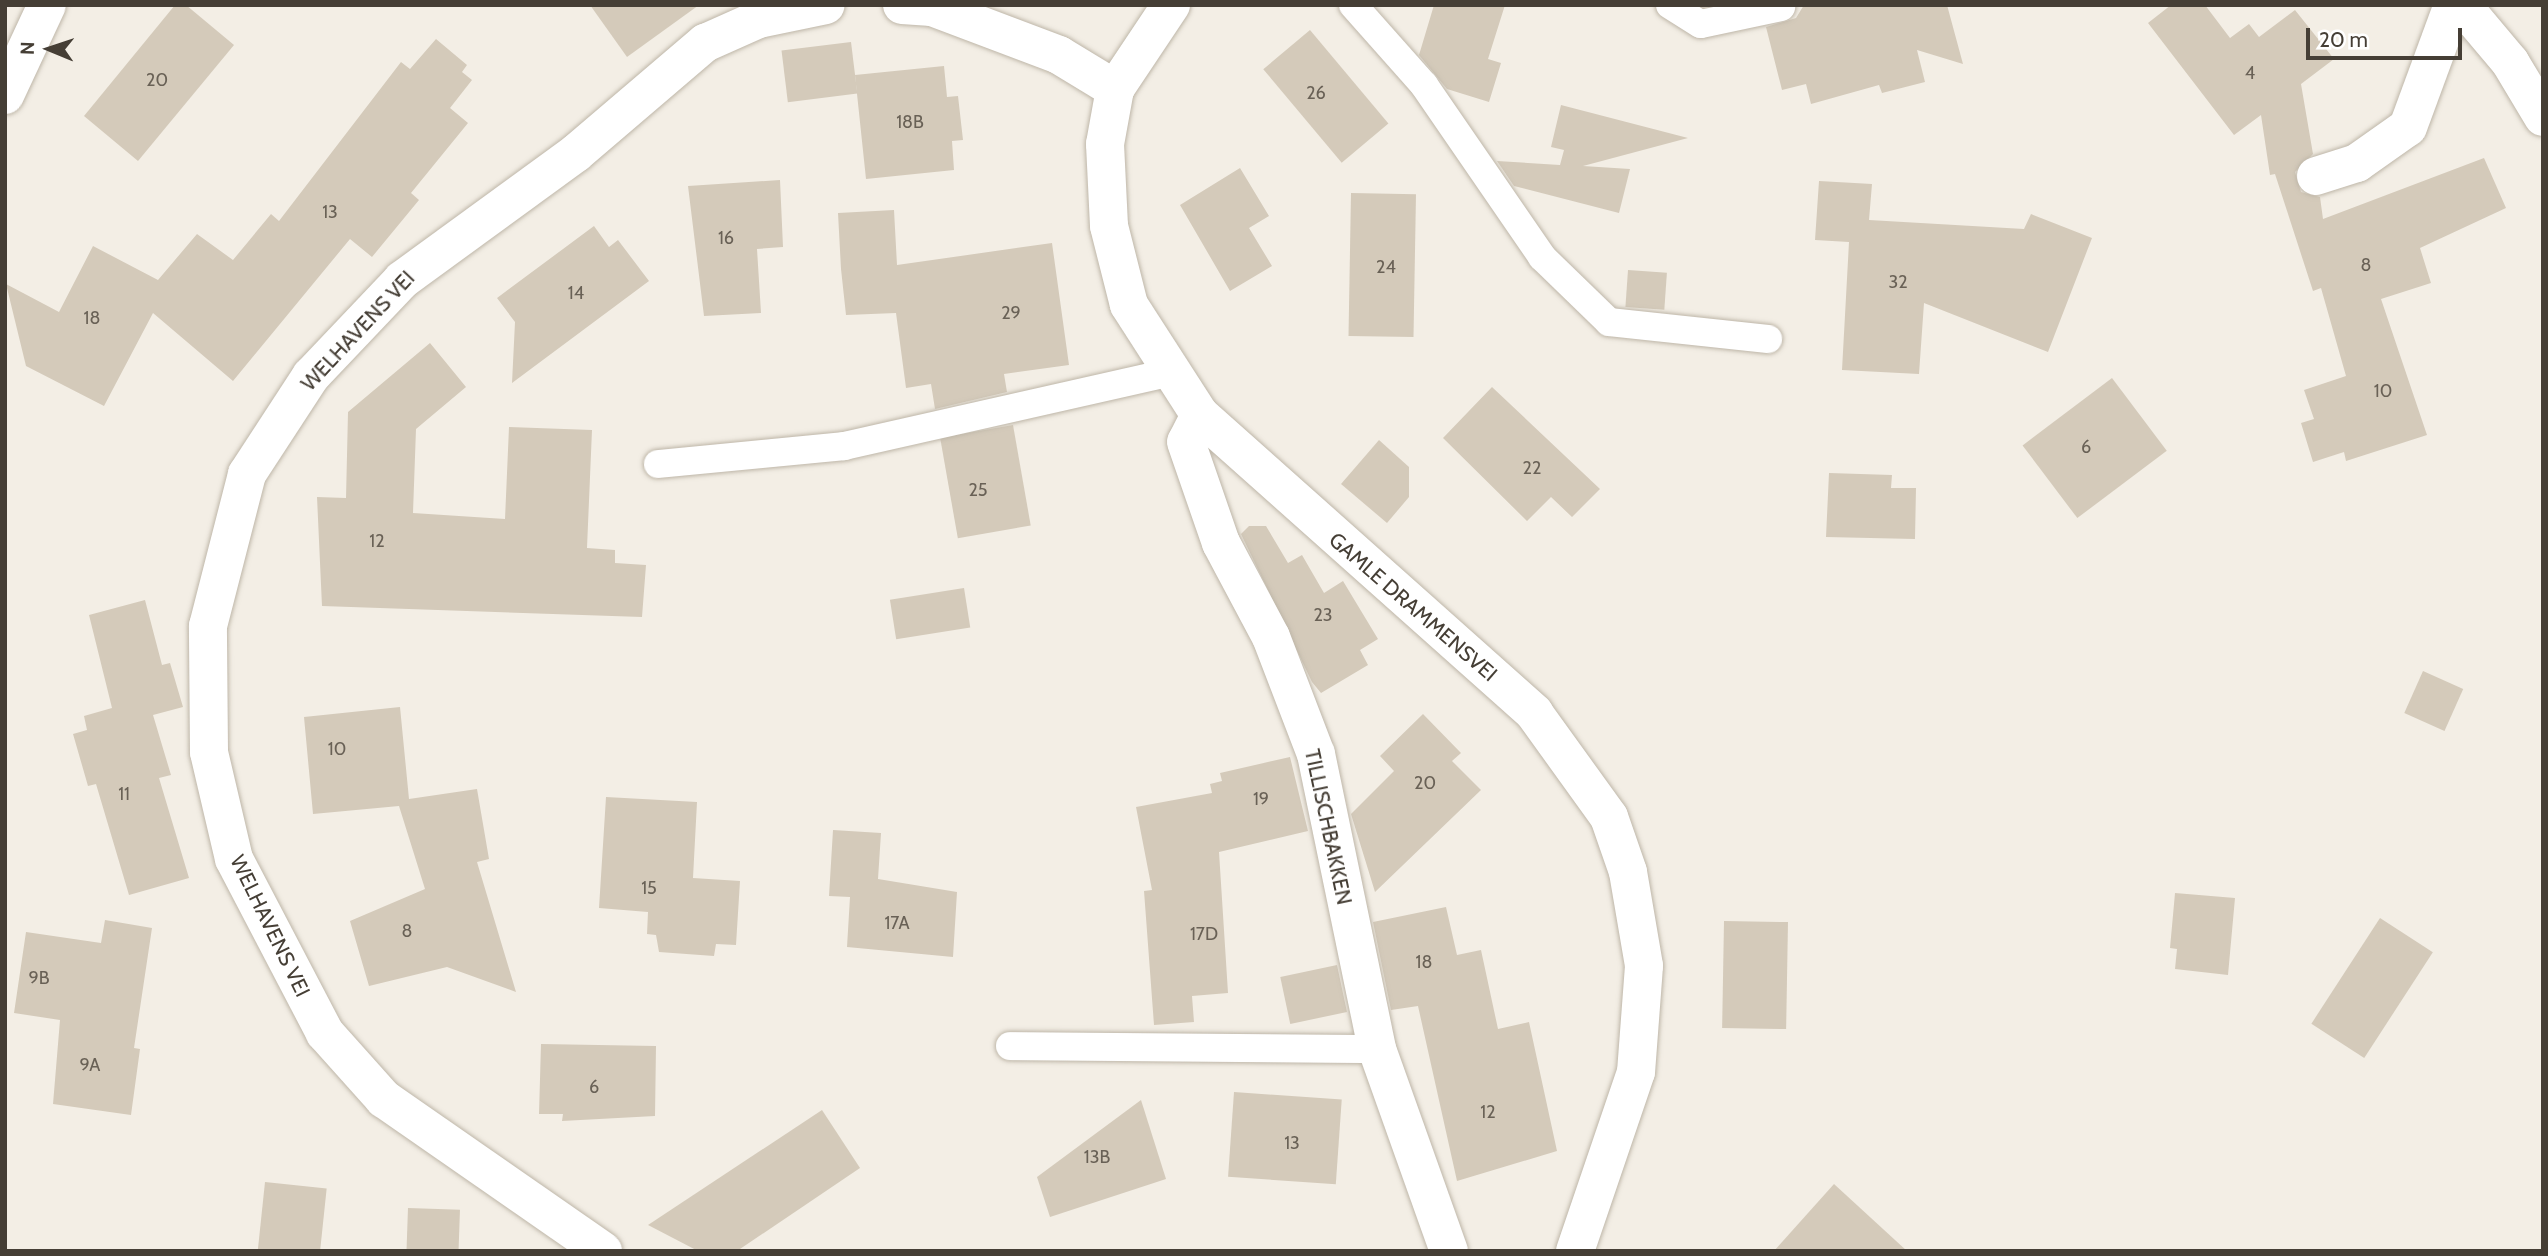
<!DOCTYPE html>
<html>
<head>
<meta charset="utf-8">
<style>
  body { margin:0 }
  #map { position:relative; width:2548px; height:1256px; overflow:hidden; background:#f3eee5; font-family:Cabin,sans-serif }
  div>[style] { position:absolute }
  .building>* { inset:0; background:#d4caba; transform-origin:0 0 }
  .roads { filter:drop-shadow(0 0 2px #beb6a8) drop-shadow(0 0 2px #beb6a8) }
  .lane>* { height:28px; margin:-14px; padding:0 14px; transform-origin:14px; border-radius:14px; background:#fff }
  .street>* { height:38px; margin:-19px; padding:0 19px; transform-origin:19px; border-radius:19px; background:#fff }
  span { translate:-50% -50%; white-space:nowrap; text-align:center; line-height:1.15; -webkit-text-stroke:5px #fff; paint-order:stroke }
  .number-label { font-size:18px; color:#696156 }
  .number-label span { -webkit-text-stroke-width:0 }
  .street-label { font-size:21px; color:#453e35 }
  .frame { position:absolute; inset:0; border:7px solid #453e35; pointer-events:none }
  .north { position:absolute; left:14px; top:14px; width:70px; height:70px; -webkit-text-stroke:5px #fff; paint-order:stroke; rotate:272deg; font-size:19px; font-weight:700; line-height:28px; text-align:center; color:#453e35 }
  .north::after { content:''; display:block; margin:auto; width:24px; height:32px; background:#453e35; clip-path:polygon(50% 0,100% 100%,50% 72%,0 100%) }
  .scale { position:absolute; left:2306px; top:28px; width:156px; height:32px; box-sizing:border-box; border:4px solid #453e35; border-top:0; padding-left:9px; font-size:21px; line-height:24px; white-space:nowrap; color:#453e35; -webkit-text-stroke:5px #fff; paint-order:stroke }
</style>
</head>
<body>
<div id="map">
  <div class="building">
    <div style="clip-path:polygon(175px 5px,186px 5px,234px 45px,138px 161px,84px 116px)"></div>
    <div style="clip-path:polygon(590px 5px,699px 5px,627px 57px)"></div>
    <div style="clip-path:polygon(1434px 5px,1505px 5px,1488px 59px,1501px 63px,1489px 102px,1447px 89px,1419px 55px)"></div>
    <div style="clip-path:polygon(1804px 5px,1947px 5px,1963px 64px,1917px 50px,1925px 82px,1882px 93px,1879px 85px,1811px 104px,1806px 84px,1782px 90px,1766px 27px,1796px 18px)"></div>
    <div style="clip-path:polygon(2171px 5px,2205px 5px,2230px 38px,2249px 24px,2259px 37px,2295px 10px,2334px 59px,2301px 84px,2313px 154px,2295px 172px,2301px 192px,2320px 197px,2323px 219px,2484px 158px,2506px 208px,2420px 248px,2431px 283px,2381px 299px,2427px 435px,2346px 461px,2344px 452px,2313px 462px,2301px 423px,2314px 419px,2304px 390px,2346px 376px,2321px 288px,2313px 291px,2275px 174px,2270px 175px,2261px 115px,2234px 135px,2148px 23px)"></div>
    <div style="left:1310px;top:30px;width:122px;height:61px;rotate:50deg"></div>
    <div style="clip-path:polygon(436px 39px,467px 65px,462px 72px,472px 80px,450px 108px,468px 123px,411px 193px,419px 200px,372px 257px,350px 239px,233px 381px,153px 313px,104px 406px,26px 366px,6px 284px,59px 312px,93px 246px,158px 280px,197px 234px,233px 260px,271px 214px,279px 221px,401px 62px,410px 69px)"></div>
    <div style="left:851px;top:42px;width:52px;height:70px;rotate:83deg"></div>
    <div style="clip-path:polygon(944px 66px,947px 97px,958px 96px,963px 140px,952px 141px,954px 170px,866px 179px,855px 75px)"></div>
    <div style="clip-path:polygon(1561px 105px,1688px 138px,1583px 166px,1630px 169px,1619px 213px,1514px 186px,1497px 161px,1560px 165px,1564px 150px,1551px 147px)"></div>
    <div style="clip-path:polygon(1240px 168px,1269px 216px,1249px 228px,1272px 266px,1230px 291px,1180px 205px)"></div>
    <div style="clip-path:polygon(780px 180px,783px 247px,757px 249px,761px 313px,704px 316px,688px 186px)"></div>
    <div style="clip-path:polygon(1819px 181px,1872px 184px,1869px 220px,2024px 229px,2031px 214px,2092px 238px,2048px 352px,1924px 303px,1919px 374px,1842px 370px,1849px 242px,1815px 240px)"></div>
    <div style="left:1351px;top:193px;width:65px;height:143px;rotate:1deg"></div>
    <div style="clip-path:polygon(894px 210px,897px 265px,1052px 243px,1069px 365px,1004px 374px,1007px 392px,935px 409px,931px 384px,906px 388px,896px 313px,846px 315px,841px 269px,838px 213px)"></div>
    <div style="clip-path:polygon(594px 226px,609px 247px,618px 240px,649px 281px,512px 383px,515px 322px,497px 298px)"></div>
    <div style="left:1628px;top:270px;width:39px;height:37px;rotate:4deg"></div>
    <div style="clip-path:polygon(430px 343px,466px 387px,416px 429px,413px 513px,505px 519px,509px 427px,592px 430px,587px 548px,615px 550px,615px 563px,646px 565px,642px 617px,322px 606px,317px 497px,346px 498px,348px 412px)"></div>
    <div style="left:2112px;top:378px;width:91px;height:112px;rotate:53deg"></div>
    <div style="clip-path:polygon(1492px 387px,1600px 489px,1572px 517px,1551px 497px,1527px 521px,1443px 438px)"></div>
    <div style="left:1013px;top:425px;width:102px;height:74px;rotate:80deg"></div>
    <div style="clip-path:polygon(1379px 440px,1409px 467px,1409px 497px,1387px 523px,1341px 484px)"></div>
    <div style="clip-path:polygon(1829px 473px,1892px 475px,1891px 488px,1916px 488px,1915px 539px,1826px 537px)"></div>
    <div style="clip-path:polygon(1249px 526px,1266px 526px,1288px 563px,1302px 555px,1324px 593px,1343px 581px,1378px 639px,1360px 650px,1368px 665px,1321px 693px,1312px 682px,1241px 534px)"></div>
    <div style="left:964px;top:588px;width:40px;height:75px;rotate:81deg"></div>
    <div style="clip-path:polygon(145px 600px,162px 665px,170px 663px,183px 707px,153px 715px,171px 775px,159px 778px,189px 878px,129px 895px,96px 784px,88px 786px,73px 734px,87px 730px,84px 716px,112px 708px,89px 615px)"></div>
    <div style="left:2423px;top:671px;width:44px;height:46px;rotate:24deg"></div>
    <div style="clip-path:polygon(400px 707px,409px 799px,477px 789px,489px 859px,477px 862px,516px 992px,447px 967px,369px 986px,350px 921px,425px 889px,399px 806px,313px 814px,304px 717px)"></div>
    <div style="clip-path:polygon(1423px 714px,1461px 753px,1452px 761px,1481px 790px,1375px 892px,1351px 814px,1394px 771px,1380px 756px)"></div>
    <div style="clip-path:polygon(1290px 757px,1308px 831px,1219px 852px,1228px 993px,1192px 996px,1194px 1022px,1154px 1025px,1144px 891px,1152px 890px,1136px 807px,1212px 793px,1210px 784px,1222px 781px,1220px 773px)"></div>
    <div style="clip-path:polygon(606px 797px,697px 802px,693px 878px,740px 881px,736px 945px,716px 944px,714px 956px,659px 952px,656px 935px,647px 934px,648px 912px,599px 908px)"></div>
    <div style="clip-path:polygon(833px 830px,881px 833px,878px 879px,957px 892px,953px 957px,847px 947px,850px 897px,829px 896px)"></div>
    <div style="clip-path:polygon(2175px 893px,2235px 898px,2228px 975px,2175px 969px,2177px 949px,2170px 948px)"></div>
    <div style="clip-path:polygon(1446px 907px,1457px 955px,1481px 950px,1498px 1029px,1529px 1022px,1557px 1151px,1457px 1181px,1418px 1006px,1391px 1010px,1373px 922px)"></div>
    <div style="left:2380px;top:918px;width:63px;height:126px;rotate:33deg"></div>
    <div style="clip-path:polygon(105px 920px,152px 928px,134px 1048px,140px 1049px,131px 1115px,53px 1104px,60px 1020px,14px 1013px,26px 932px,101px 943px)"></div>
    <div style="left:1724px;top:921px;width:64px;height:107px;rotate:1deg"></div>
    <div style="left:1337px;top:965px;width:48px;height:58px;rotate:78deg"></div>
    <div style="clip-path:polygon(541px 1044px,656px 1046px,655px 1116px,562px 1121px,563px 1114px,539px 1114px)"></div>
    <div style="left:1234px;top:1092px;width:108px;height:85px;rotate:4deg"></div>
    <div style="clip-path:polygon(1141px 1100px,1166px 1179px,1050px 1217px,1037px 1177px)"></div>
    <div style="clip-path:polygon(822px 1110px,860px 1168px,737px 1251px,698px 1251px,648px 1225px)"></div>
    <div style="left:265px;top:1182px;width:62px;height:69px;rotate:6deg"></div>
    <div style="clip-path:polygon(1834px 1184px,1907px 1251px,1774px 1251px)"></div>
    <div style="left:408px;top:1208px;width:52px;height:43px;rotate:2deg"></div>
  </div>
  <div class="roads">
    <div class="lane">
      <div style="left:1353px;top:5px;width:107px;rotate:48.4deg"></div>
      <div style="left:1424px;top:85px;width:209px;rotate:55.5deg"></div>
      <div style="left:1542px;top:257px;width:93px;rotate:44.1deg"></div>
      <div style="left:1609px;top:322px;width:160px;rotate:6.1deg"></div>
      <div style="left:1670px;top:5px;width:36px;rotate:32deg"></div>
      <div style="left:1701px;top:24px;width:82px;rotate:-12deg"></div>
      <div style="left:658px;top:464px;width:187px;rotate:-5.5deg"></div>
      <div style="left:844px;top:446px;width:333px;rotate:-12.7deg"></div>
      <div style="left:1010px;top:1046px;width:367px;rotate:0.5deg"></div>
    </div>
    <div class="street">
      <div style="left:902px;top:5px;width:30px;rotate:4deg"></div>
      <div style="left:932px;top:7px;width:136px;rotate:20.7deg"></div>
      <div style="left:1059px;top:55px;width:66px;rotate:31.3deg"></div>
      <div style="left:1171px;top:5px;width:101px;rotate:123.7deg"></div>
      <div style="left:1115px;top:89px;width:56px;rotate:100.3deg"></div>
      <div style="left:1105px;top:144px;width:82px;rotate:87.2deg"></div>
      <div style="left:1109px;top:226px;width:81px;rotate:75.8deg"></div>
      <div style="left:1129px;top:305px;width:131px;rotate:57.2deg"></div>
      <div style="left:1200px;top:415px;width:448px;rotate:41.7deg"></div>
      <div style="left:1534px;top:713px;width:128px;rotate:54.2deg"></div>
      <div style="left:1609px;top:817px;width:58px;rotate:70.9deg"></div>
      <div style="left:1628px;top:872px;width:95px;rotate:80.3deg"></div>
      <div style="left:1644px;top:966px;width:106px;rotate:94.3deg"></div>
      <div style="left:1636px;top:1072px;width:189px;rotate:108.8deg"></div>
      <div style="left:2462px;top:5px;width:75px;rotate:49.9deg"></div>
      <div style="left:2510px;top:62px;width:64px;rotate:59deg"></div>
      <div style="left:5px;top:95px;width:99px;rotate:-65deg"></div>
      <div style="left:2316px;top:176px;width:43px;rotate:-17.6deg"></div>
      <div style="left:2357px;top:163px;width:62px;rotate:-35.2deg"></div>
      <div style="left:2408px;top:127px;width:130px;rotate:-69.8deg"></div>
      <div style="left:1200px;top:415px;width:30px;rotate:117deg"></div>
      <div style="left:1186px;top:442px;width:107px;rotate:70.9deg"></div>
      <div style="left:1221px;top:543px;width:106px;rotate:62deg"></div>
      <div style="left:1271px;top:637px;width:125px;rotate:69deg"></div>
      <div style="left:1316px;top:754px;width:301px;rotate:78.3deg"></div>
      <div style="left:1377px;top:1049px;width:214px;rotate:70.4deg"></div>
      <div style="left:603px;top:1251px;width:267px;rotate:-145.2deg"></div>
      <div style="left:384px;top:1099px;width:89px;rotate:-131.8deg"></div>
      <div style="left:325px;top:1033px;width:196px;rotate:-117.6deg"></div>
      <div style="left:234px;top:859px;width:110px;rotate:-103.2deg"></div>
      <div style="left:209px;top:752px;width:126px;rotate:-90.5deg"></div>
      <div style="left:208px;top:626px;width:157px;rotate:-75.6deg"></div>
      <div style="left:247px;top:474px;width:117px;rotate:-56.9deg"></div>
      <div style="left:311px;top:376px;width:132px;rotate:-46.5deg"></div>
      <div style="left:402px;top:280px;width:215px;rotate:-36.1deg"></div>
      <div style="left:576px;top:153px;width:170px;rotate:-40.5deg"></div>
      <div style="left:705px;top:43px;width:59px;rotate:-24deg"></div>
      <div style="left:759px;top:19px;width:68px;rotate:-11.8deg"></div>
    </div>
  </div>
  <div class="number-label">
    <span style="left:2250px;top:73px">4</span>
    <span style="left:157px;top:80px">20</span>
    <span style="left:1316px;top:93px">26</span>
    <span style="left:910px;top:122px">18B</span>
    <span style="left:330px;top:212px">13</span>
    <span style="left:726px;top:238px">16</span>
    <span style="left:2366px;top:265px">8</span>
    <span style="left:1386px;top:267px">24</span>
    <span style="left:1898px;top:282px">32</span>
    <span style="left:576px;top:293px">14</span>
    <span style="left:1011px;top:313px">29</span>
    <span style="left:92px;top:318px">18</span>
    <span style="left:2383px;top:391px">10</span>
    <span style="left:2086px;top:447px">6</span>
    <span style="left:1532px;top:468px">22</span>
    <span style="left:978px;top:490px">25</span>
    <span style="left:377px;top:541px">12</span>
    <span style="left:1323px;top:615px">23</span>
    <span style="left:337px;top:749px">10</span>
    <span style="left:1425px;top:783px">20</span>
    <span style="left:124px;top:794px">11</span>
    <span style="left:1261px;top:799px">19</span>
    <span style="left:649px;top:888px">15</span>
    <span style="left:897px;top:923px">17A</span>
    <span style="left:407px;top:931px">8</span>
    <span style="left:1204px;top:934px">17D</span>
    <span style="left:1424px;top:962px">18</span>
    <span style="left:39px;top:978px">9B</span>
    <span style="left:90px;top:1065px">9A</span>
    <span style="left:594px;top:1087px">6</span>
    <span style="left:1488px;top:1112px">12</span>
    <span style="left:1292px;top:1143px">13</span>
    <span style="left:1097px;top:1157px">13B</span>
  </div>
  <div class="street-label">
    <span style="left:358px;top:331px;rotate:-47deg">WELHAVENS VEI</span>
    <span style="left:1413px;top:607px;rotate:41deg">GAMLE DRAMMENSVEI</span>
    <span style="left:1328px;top:827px;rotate:78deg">TILLISCHBAKKEN</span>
    <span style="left:270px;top:926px;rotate:64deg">WELHAVENS VEI</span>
  </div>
  <div class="frame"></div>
  <div class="north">N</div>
  <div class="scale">20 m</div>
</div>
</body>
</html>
